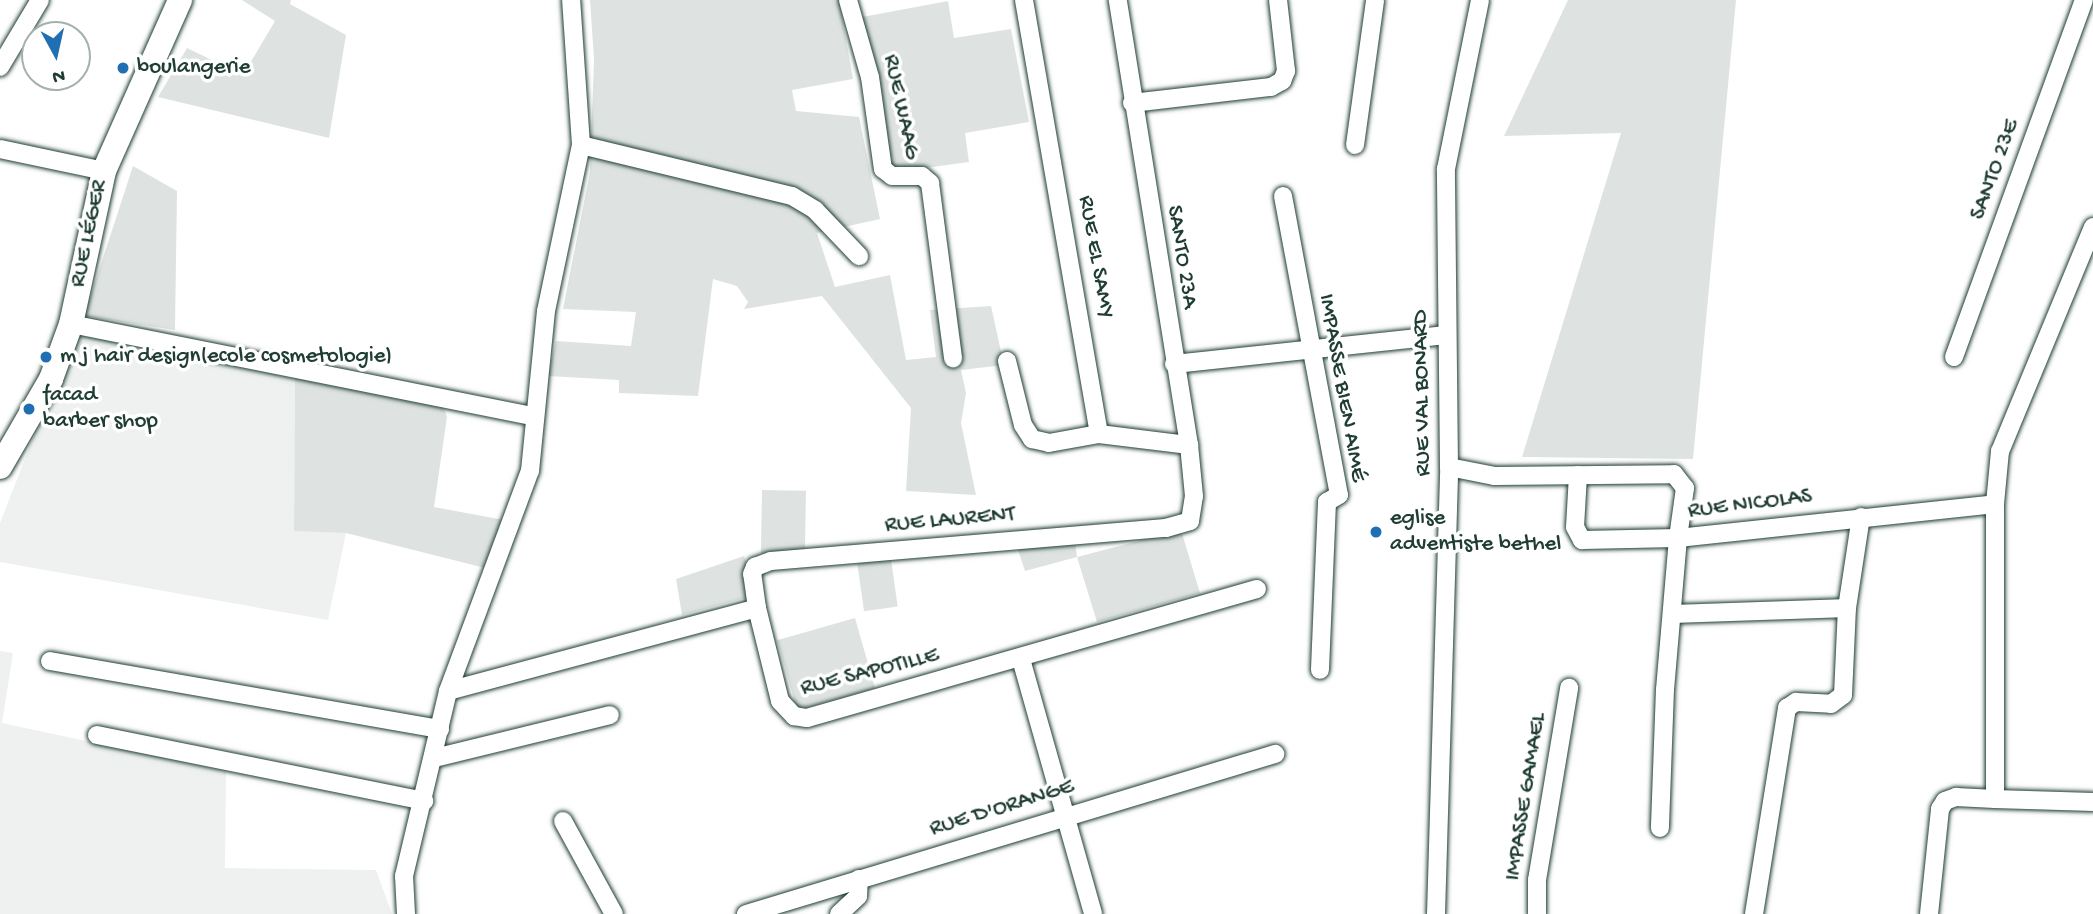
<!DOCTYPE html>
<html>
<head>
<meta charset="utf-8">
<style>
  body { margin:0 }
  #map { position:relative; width:2093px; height:914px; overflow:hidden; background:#fff; font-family:"Gochi Hand",sans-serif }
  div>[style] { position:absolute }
  .built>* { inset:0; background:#eef1f0 }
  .green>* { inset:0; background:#dee3e2; transform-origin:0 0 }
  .roads { filter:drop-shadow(0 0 2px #1f3d34) drop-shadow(0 0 2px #1f3d34) }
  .street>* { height:18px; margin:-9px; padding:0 9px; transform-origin:9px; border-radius:9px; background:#fff }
  .secondary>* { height:24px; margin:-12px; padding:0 12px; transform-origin:12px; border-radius:12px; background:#fff }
  .dots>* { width:19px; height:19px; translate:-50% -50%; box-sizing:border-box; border:4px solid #fff; border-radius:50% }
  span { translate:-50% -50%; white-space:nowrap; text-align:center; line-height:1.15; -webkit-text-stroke:7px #fff; paint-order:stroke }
  .poi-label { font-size:23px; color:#1f3d34 }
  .left { translate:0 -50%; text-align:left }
  .street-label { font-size:23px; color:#1f3d34 }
  .north { position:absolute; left:21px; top:21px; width:70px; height:70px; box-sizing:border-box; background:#fff; border:2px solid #a5b1ae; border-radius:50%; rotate:172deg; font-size:19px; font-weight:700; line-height:28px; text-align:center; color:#1f3d34 }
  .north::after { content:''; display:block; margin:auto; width:24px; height:32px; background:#1f6fb2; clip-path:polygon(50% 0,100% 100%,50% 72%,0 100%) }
</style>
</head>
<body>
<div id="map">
  <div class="built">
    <div style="clip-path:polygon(75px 331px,295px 373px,294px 530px,346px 533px,328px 620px,0 562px,0 523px)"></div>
    <div style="clip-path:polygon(0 651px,13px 653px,2px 723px,226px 771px,225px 868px,376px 870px,392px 914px,0 914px)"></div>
  </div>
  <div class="green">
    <div style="clip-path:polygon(242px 0,291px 0,290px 4px,346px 35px,329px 138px,158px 97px,187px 48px,243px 75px,275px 21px)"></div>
    <div style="clip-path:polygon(590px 0,839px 0,853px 79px,792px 90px,796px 111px,859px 117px,880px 219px,817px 233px,835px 287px,890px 275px,906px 360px,936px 357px,930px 310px,991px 306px,1004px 365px,961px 370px,966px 393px,961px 423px,976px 495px,906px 491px,911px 408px,822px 296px,744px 309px,748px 302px,737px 286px,713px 279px,698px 396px,619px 393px,619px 380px,548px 376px,556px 341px,631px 346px,636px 312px,563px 309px,590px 172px,594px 60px)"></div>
    <div style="clip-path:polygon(1568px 0,1736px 0,1693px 459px,1522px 457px,1621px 133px,1504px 136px)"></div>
    <div style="clip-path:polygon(948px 1px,954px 38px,1011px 29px,1029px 122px,965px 133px,969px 162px,888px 173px,857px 18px)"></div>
    <div style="clip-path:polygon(133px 166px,177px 191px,175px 330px,84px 316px)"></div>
    <div style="clip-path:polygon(295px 373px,443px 406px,447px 417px,434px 507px,504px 520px,485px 568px,346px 533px,294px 531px)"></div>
    <div style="left:762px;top:490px;width:44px;height:63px;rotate:1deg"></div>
    <div style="clip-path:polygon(1181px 530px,1200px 593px,1097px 622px,1077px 557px,1025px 571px,1016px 544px,1074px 534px,1077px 557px)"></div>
    <div style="clip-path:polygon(744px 556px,756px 595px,682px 615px,676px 579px)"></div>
    <div style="left:891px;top:559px;width:48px;height:34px;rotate:82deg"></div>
    <div style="left:855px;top:618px;width:73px;height:81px;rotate:74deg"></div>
  </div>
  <div class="roads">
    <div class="street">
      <div style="left:848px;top:0;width:80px;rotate:74.1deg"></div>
      <div style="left:870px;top:77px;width:93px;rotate:82deg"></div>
      <div style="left:883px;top:169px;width:11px;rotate:38deg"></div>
      <div style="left:892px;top:176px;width:30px"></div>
      <div style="left:922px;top:176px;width:11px;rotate:41deg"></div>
      <div style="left:930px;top:183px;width:177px;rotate:82.5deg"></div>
      <div style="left:1024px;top:0;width:440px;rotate:80.2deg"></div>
      <div style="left:1099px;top:434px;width:91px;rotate:7deg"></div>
      <div style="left:0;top:67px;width:78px;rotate:-59.2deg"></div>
      <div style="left:1132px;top:103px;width:140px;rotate:-6.6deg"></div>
      <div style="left:1271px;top:87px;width:13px;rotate:-29deg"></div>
      <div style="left:1282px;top:81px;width:11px;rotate:-68deg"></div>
      <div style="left:1286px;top:71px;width:71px;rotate:-96.4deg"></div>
      <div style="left:581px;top:145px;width:217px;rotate:13.6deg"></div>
      <div style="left:792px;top:196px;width:27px;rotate:31deg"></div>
      <div style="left:815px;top:210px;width:64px;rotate:46.3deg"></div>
      <div style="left:1355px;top:145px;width:146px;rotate:-82.1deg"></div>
      <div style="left:0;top:149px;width:106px;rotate:11.9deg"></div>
      <div style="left:1283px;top:196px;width:304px;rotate:79.4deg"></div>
      <div style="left:1339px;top:495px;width:14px;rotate:150deg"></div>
      <div style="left:1327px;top:502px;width:168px;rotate:92.4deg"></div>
      <div style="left:2093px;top:227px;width:243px;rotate:112.5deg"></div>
      <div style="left:2000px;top:451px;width:53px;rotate:95.4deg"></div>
      <div style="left:1995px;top:504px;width:295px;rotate:90deg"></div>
      <div style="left:1995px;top:799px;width:98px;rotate:1.8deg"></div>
      <div style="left:71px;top:324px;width:473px;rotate:11.3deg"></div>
      <div style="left:1954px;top:357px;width:380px;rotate:-70deg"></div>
      <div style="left:1007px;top:361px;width:66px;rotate:76deg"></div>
      <div style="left:1023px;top:425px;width:17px;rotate:57deg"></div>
      <div style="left:1032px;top:439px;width:17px;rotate:13deg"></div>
      <div style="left:1049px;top:443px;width:51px;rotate:-10.2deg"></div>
      <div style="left:1174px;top:364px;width:274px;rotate:-6.1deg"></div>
      <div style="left:1449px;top:467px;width:47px;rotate:11.1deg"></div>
      <div style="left:1495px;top:476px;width:179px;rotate:-0.6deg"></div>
      <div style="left:1674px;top:474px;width:18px;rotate:52deg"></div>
      <div style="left:1685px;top:488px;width:50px;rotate:98deg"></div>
      <div style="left:1678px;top:538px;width:319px;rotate:-6.1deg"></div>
      <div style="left:1578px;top:475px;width:52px;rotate:93.3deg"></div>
      <div style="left:1575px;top:527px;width:15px;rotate:62deg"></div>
      <div style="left:1582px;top:540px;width:96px;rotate:-1.2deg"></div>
      <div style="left:1678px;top:538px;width:152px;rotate:94.9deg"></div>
      <div style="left:1665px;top:689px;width:139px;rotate:92.1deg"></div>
      <div style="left:757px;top:608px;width:34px;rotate:-98deg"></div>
      <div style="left:752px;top:574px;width:8px;rotate:-67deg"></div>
      <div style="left:755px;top:567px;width:17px;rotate:-21deg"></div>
      <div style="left:771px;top:561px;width:396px;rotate:-4.8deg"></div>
      <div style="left:1166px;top:528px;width:25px;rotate:-16deg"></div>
      <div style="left:1190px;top:521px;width:25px;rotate:-81deg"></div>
      <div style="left:1194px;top:496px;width:51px;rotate:-95.6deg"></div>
      <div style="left:1189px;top:445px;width:451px;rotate:-99.1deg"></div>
      <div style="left:1674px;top:614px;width:173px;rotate:-2deg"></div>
      <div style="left:1021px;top:659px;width:265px;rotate:74.2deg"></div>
      <div style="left:50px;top:661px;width:396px;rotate:9.9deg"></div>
      <div style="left:448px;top:691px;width:320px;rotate:-15deg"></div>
      <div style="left:757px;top:608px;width:96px;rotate:76.1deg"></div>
      <div style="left:780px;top:701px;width:21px;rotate:47deg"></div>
      <div style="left:794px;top:716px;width:13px;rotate:9deg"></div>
      <div style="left:807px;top:718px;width:468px;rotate:-16deg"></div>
      <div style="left:97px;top:735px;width:334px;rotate:11.4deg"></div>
      <div style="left:434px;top:758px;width:181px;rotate:-13.7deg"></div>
      <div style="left:563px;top:821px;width:106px;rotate:61.3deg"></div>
      <div style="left:406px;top:914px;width:38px;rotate:-93deg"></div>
      <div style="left:404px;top:876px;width:190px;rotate:-76.6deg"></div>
      <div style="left:448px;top:691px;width:235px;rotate:-69.6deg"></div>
      <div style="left:530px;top:471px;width:161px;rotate:-84.3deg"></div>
      <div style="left:546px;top:311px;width:170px;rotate:-78.1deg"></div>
      <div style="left:581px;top:145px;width:145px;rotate:-93.9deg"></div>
      <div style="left:746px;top:914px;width:553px;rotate:-16.83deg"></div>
      <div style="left:839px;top:914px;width:26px;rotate:-43deg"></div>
      <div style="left:858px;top:896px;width:17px;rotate:-87deg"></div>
      <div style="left:1436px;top:914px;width:447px;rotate:-88.3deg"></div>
      <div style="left:1449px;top:467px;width:298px;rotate:-90.6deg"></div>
      <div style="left:1446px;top:169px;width:172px;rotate:-78.6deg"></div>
      <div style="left:1537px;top:914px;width:34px;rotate:-90deg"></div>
      <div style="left:1537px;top:880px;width:195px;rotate:-80.5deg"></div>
      <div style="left:1754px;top:914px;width:209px;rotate:-80.9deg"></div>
      <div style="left:1787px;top:708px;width:11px;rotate:-34deg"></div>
      <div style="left:1796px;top:702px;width:35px;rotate:3deg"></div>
      <div style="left:1831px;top:704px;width:15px;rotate:-37deg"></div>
      <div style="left:1843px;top:695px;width:87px;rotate:-87.4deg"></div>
      <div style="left:1847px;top:608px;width:92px;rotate:-81.3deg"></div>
      <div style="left:1929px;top:914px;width:106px;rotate:-84deg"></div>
      <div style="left:1940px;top:809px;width:9px;rotate:-58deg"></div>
      <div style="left:1945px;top:801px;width:12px;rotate:-20deg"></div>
      <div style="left:1956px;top:797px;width:39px;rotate:3deg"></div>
    </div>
    <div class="secondary">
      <div style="left:0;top:467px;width:102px;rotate:-59.9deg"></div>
      <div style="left:51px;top:379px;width:59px;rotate:-70deg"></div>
      <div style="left:71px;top:324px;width:157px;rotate:-77.8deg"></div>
      <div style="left:104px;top:171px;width:187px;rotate:-66deg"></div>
    </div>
  </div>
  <div class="dots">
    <div style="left:123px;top:68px;background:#1f6fb2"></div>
    <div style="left:46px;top:357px;background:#1f6fb2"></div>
    <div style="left:29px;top:409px;background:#1f6fb2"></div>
    <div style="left:1376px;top:532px;background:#1f6fb2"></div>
  </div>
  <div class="poi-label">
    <span class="left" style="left:137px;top:68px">boulangerie</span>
    <span class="left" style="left:60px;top:357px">m j hair design(ecole cosmetologie)</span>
    <span class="left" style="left:43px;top:409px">facad<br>barber shop</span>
    <span class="left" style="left:1390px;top:532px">eglise<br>adventiste bethel</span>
  </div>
  <div class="street-label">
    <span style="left:900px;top:107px;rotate:78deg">RUE WAAG</span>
    <span style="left:1996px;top:170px;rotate:-70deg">SANTO 23E</span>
    <span style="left:90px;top:234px;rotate:-78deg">RUE LÉGER</span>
    <span style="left:1095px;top:257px;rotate:80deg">RUE EL SAMY</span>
    <span style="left:1181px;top:257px;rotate:81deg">SANTO 23A</span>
    <span style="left:1341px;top:388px;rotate:80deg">IMPASSE BIEN AIMÉ</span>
    <span style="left:1423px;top:393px;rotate:-91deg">RUE VAL BONARD</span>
    <span style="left:1750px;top:505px;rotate:-7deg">RUE NICOLAS</span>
    <span style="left:950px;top:521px;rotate:-5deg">RUE LAURENT</span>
    <span style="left:870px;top:673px;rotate:-14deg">RUE SAPOTILLE</span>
    <span style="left:1527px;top:797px;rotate:-81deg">IMPASSE GAMAEL</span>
    <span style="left:1002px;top:809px;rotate:-17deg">RUE D'ORANGE</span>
  </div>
  <div class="north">N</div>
</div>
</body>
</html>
